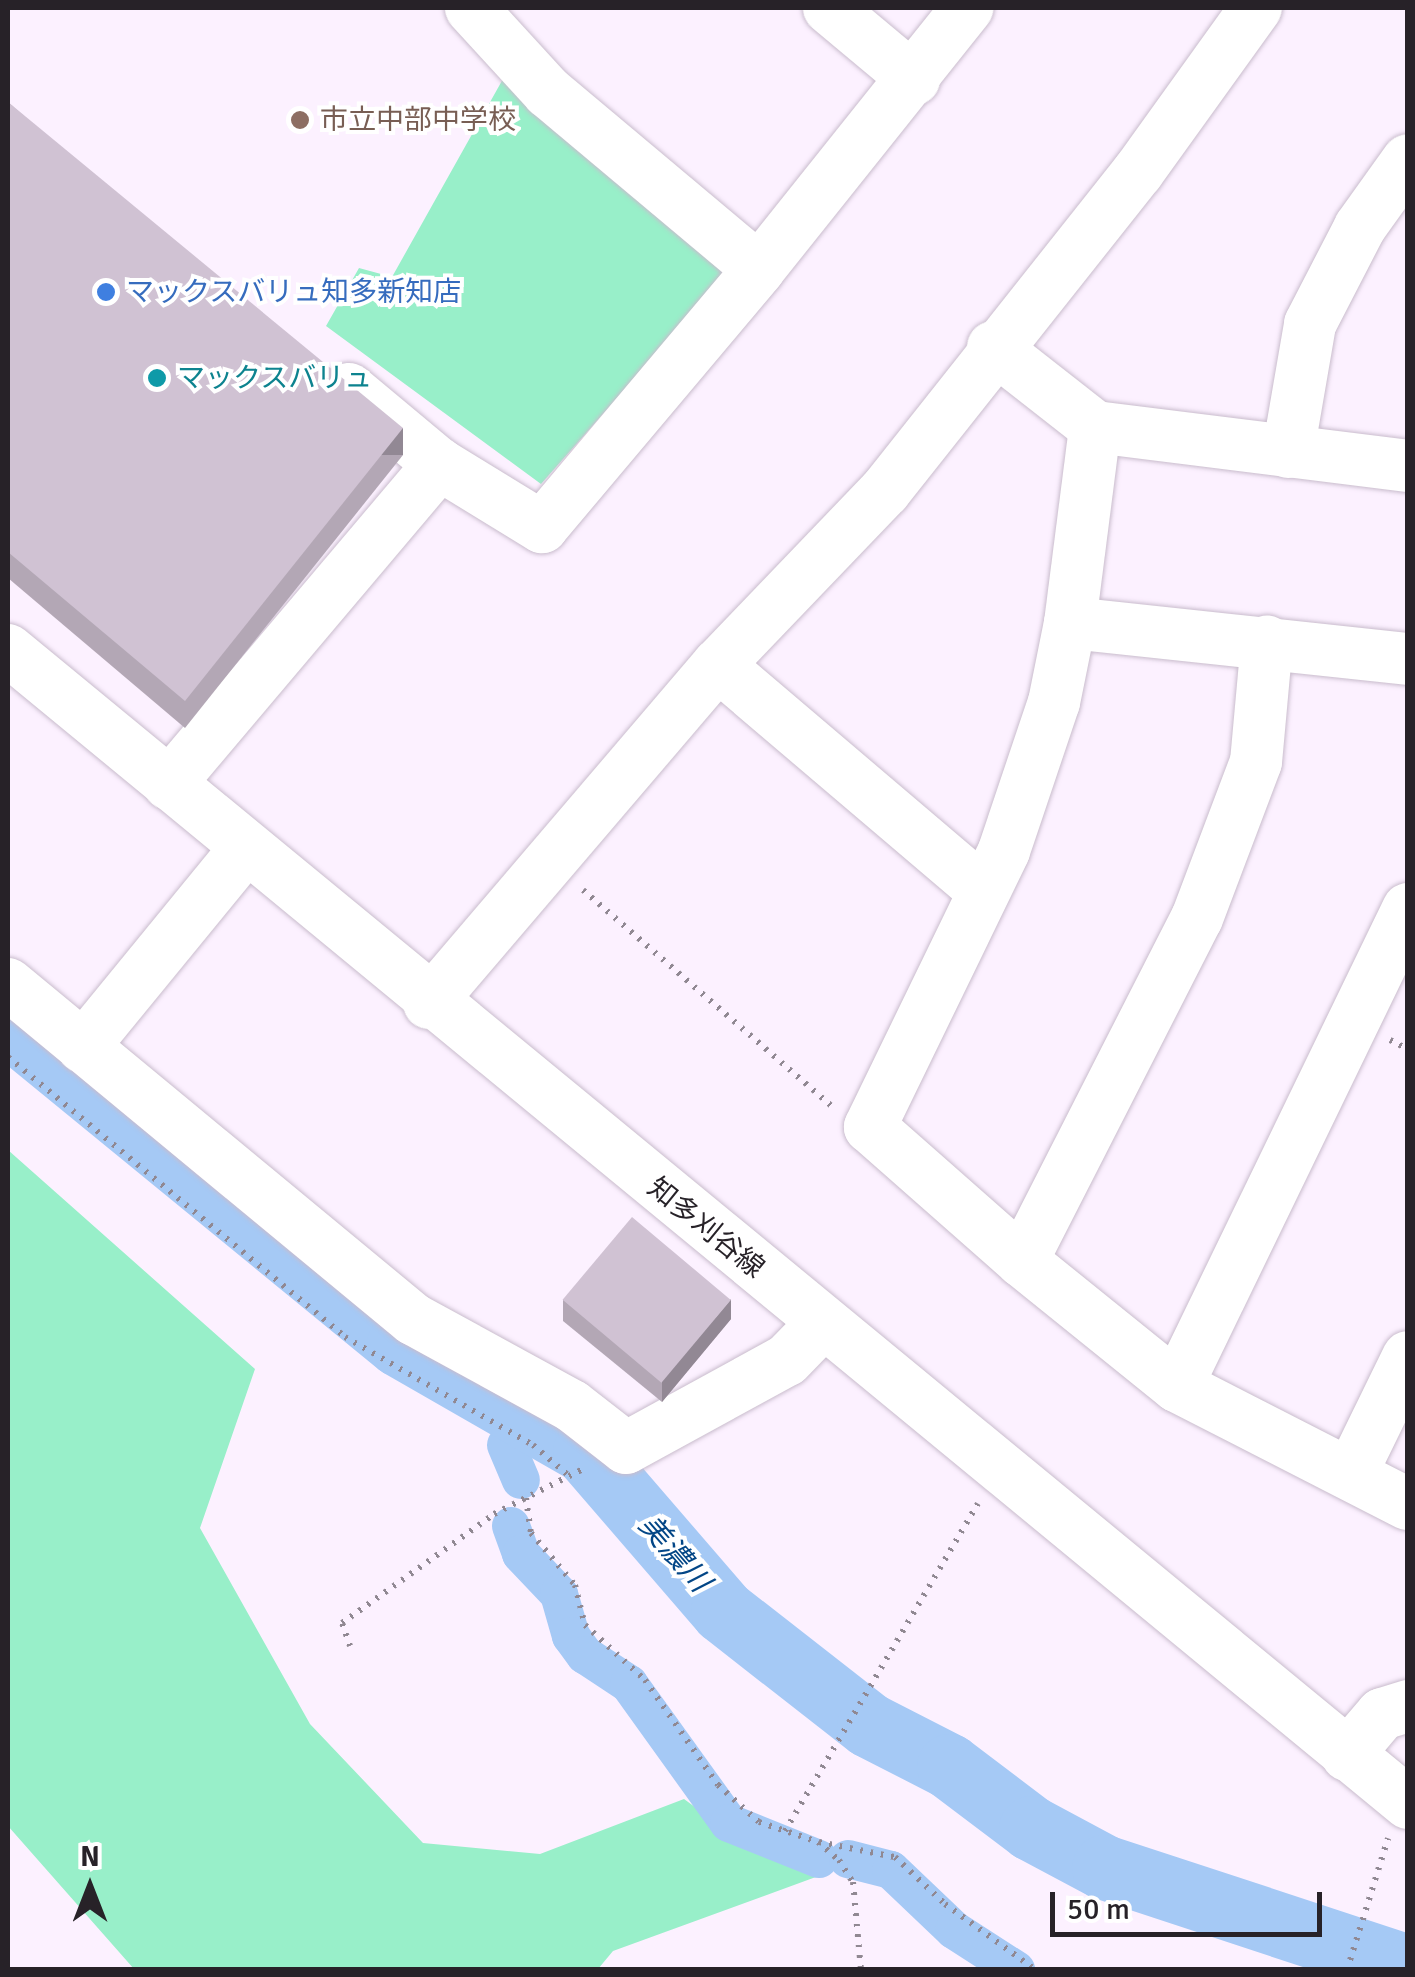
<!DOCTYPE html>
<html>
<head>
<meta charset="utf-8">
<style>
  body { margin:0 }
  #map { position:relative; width:1415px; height:1977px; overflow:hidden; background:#fcf1ff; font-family:Signika,"Noto Sans JP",sans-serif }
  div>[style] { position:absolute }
  .green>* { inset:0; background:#98efc9 }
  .canal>* { height:38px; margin:-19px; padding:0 19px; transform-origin:19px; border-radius:19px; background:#a5c9f5 }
  .river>* { height:65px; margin:-32.5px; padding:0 32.5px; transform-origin:32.5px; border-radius:32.5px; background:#a5c9f5 }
  .path>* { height:6px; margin-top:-3px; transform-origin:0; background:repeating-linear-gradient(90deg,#908892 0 2.5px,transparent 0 10.5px) }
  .roads { filter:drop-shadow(0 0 2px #c9bccd) drop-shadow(0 0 2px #c9bccd) }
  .minor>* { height:52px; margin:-26px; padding:0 26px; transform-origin:26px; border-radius:26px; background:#fff }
  .wall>* { inset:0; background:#b3a7b5 }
  .shaded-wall>* { inset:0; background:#928894; transform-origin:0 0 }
  .building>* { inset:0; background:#d0c2d3; transform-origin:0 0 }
  .dots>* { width:28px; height:28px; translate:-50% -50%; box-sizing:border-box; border:5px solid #fff; border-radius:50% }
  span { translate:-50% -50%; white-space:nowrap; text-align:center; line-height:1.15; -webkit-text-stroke:8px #fff; paint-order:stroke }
  .education-label { font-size:28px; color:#785e54 }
  .left { translate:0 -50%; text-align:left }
  .shop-label { font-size:28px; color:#366cbe }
  .culture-label { font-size:28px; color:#0d838f }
  .street-label { font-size:28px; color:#272228 }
  .water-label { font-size:30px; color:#034686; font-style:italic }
  .frame { position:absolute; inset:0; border:10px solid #272228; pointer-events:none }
  .north { position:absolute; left:40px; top:1837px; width:100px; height:100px; -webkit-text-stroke:8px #fff; paint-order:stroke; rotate:0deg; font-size:28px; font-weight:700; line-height:40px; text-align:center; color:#272228 }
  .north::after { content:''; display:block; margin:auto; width:35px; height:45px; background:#272228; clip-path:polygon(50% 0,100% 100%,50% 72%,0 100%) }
  .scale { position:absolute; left:1050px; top:1892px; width:272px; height:45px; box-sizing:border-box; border:5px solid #272228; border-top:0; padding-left:12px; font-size:30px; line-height:35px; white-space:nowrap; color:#272228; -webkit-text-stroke:8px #fff; paint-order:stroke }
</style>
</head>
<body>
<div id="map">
  <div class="green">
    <div style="clip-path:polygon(508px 70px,747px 251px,541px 484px,326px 326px,359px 268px,392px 277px)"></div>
    <div style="clip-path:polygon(8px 1150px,255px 1369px,200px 1528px,310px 1724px,423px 1843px,540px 1854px,684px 1799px,748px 1846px,824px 1874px,613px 1951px,598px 1969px,134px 1969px,8px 1826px)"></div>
  </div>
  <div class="canal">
    <div style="left:506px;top:1445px;width:38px;rotate:67deg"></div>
    <div style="left:511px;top:1526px;width:30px;rotate:70deg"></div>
    <div style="left:521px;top:1554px;width:55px;rotate:46.5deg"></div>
    <div style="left:559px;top:1594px;width:44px;rotate:74.1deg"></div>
    <div style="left:571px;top:1636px;width:24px;rotate:54deg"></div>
    <div style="left:585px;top:1655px;width:53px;rotate:33.4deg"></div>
    <div style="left:629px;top:1684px;width:171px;rotate:54.3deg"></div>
    <div style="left:729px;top:1823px;width:97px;rotate:21.8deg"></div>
    <div style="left:848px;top:1859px;width:44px;rotate:14.3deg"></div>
    <div style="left:891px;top:1870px;width:87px;rotate:43.6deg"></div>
    <div style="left:954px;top:1930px;width:74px;rotate:32.8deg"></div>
  </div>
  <div class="river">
    <div style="left:8px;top:1024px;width:505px;rotate:39.3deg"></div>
    <div style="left:399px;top:1344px;width:215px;rotate:29.9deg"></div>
    <div style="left:585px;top:1451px;width:211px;rotate:49.2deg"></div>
    <div style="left:723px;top:1611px;width:185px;rotate:38deg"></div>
    <div style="left:869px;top:1725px;width:90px;rotate:27.1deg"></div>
    <div style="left:949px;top:1766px;width:103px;rotate:37.1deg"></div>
    <div style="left:1031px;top:1828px;width:83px;rotate:28.1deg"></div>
    <div style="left:1104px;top:1867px;width:320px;rotate:18.2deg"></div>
  </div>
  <div class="path">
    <div style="left:583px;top:890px;width:332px;rotate:41deg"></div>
    <div style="left:1390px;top:1040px;width:20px;rotate:27deg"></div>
    <div style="left:8px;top:1057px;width:438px;rotate:39.7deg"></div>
    <div style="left:345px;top:1337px;width:217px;rotate:29.9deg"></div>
    <div style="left:533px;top:1445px;width:46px;rotate:40.6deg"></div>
    <div style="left:526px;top:1498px;width:35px;rotate:82deg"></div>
    <div style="left:531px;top:1533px;width:68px;rotate:49.8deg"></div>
    <div style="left:575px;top:1585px;width:41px;rotate:76deg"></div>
    <div style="left:585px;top:1625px;width:81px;rotate:42.5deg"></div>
    <div style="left:645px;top:1680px;width:128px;rotate:55.2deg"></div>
    <div style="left:718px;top:1785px;width:55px;rotate:42.1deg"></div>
    <div style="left:759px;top:1822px;width:62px;rotate:18.7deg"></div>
    <div style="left:818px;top:1842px;width:28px;rotate:41deg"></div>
    <div style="left:839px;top:1860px;width:26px;rotate:58deg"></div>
    <div style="left:853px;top:1882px;width:88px;rotate:84.8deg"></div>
    <div style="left:350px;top:1646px;width:24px;rotate:-109deg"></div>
    <div style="left:342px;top:1623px;width:187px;rotate:-35.6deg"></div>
    <div style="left:494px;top:1514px;width:102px;rotate:-26.8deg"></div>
    <div style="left:785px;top:1831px;width:380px;rotate:-59.5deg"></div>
    <div style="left:819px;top:1842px;width:77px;rotate:11.2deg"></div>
    <div style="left:895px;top:1857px;width:69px;rotate:43.2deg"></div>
    <div style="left:945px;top:1904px;width:112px;rotate:36deg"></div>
    <div style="left:1347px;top:1970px;width:138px;rotate:-72.7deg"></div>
  </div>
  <div class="roads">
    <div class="minor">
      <div style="left:471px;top:8px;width:114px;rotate:47.5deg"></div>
      <div style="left:548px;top:92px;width:275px;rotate:40deg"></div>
      <div style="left:829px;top:8px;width:111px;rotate:39.9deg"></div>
      <div style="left:993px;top:347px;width:130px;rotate:38.1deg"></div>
      <div style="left:1095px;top:427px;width:315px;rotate:7.1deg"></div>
      <div style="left:349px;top:389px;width:117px;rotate:39.8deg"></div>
      <div style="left:439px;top:464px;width:121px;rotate:31.5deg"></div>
      <div style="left:542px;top:527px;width:337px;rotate:-49.9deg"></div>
      <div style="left:759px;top:269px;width:334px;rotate:-51.4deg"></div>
      <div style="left:1288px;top:452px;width:130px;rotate:-80.2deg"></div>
      <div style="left:1310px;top:324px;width:109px;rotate:-62.7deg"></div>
      <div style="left:1360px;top:227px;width:82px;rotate:-54.4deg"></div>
      <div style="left:1070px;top:623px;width:198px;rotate:-82.7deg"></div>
      <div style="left:8px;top:650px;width:1814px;rotate:39.47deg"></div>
      <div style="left:1408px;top:659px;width:340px;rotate:-173.9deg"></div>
      <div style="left:1070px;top:623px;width:81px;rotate:101.4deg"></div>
      <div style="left:1054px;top:702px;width:157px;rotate:108.6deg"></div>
      <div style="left:1004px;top:851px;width:307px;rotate:115.9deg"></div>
      <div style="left:870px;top:1127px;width:203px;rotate:41.4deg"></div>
      <div style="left:1022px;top:1261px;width:199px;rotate:38.9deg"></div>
      <div style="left:1177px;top:1386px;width:259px;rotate:27.1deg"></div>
      <div style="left:718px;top:665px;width:349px;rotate:40.4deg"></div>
      <div style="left:169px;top:784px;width:419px;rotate:-49.8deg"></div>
      <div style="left:8px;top:984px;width:526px;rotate:39.6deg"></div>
      <div style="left:413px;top:1319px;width:181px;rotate:28.7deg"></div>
      <div style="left:572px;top:1406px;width:68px;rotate:37.9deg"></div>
      <div style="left:626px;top:1448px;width:183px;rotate:-28.7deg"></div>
      <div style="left:787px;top:1360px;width:50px;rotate:-45.8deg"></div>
      <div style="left:429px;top:1003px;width:445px;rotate:-49.5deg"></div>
      <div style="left:718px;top:665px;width:241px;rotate:-46.2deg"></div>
      <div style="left:885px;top:491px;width:407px;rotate:-51.6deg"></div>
      <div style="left:1138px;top:172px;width:202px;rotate:-54.3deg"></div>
      <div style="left:83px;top:1047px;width:257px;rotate:-50.7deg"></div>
      <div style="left:1022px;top:1261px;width:385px;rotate:-63deg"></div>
      <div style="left:1197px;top:918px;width:167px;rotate:-69.3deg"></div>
      <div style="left:1256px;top:762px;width:121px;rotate:-84.8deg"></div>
      <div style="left:1177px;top:1386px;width:530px;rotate:-64.16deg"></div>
      <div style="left:1351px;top:1474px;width:130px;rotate:-64deg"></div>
      <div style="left:1347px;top:1755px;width:54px;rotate:-49.5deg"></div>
      <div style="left:1382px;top:1714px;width:27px;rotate:-17deg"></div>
    </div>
  </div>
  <div class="wall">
    <div style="clip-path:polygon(8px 102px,403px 455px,185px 728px,8px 578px)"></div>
    <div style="clip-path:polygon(563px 1300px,731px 1319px,662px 1402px,563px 1321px)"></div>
  </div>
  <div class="shaded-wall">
    <div style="left:403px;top:428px;width:27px;height:349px;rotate:90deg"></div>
    <div style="clip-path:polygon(731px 1299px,731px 1319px,662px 1402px,662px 1381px)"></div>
  </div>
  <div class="building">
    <div style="clip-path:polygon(8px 102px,403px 428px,185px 701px,8px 552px)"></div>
    <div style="left:632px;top:1217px;width:129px;height:108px;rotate:40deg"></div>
  </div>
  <div class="dots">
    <div style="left:300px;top:120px;background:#8d6e63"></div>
    <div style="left:106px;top:292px;background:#3f7fe0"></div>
    <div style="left:157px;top:378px;background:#0f9aa8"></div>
  </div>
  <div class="education-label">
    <span class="left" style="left:320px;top:120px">市立中部中学校</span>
  </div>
  <div class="shop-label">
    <span class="left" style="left:126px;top:292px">マックスバリュ知多新知店</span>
  </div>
  <div class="culture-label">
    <span class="left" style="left:177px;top:378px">マックスバリュ</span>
  </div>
  <div class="street-label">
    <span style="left:706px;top:1228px;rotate:39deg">知多刈谷線</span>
  </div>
  <div class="water-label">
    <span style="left:674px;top:1554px;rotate:49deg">美濃川</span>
  </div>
  <div class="frame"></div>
  <div class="north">N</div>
  <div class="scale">50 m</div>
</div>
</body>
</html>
